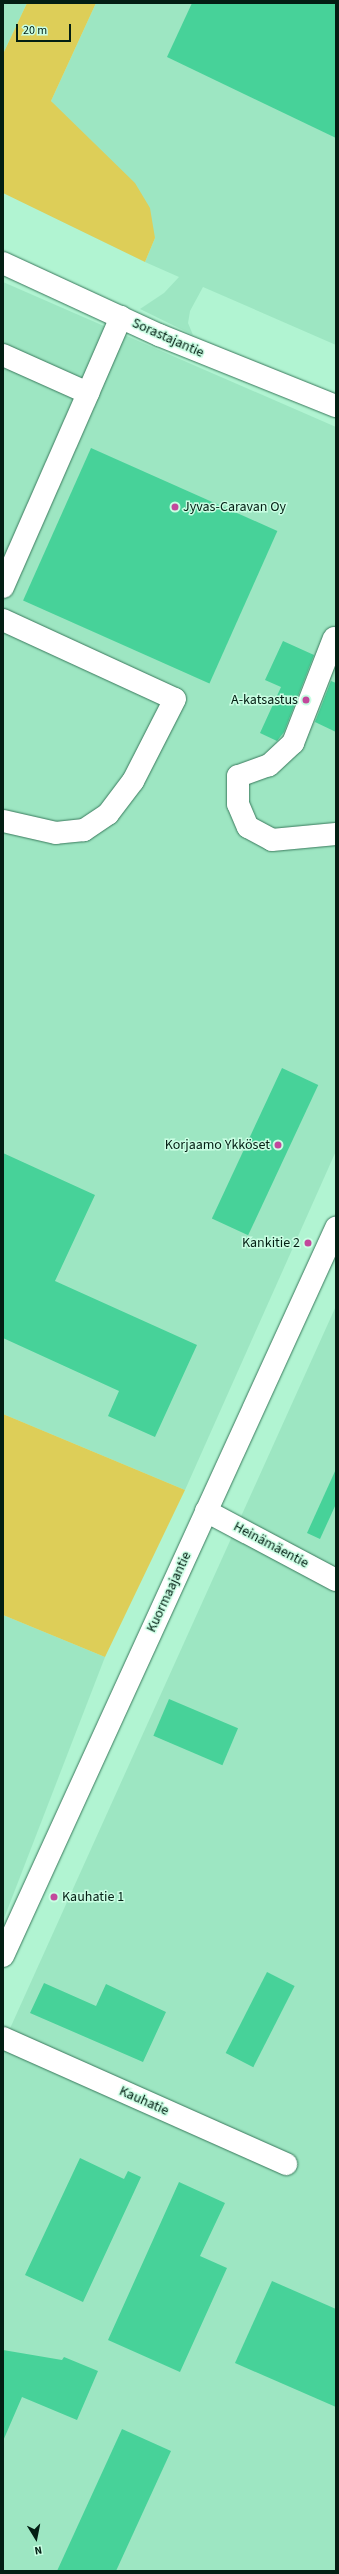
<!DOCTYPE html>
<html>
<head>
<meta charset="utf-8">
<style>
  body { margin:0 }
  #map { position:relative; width:339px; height:2574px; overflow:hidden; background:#b1f4d2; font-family:"Source Sans 3",sans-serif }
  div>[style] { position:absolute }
  .built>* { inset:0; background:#9de6c2 }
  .green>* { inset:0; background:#ddce58 }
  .building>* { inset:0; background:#47d299; transform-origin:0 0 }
  .roads { filter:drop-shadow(0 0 1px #39795c) drop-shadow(0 0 1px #39795c) }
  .minor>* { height:22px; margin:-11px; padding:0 11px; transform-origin:11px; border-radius:11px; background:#fff }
  .dots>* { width:11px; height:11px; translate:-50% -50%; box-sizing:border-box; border:2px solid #c9fee3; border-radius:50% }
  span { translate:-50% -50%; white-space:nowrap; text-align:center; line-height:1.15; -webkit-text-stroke:3px #c9fee3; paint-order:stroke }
  .street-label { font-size:14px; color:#031e13 }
  .poi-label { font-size:14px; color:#031e13 }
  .left { translate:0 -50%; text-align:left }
  .right { translate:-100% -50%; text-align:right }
  .frame { position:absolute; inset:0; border:4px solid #031e13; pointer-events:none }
  .north { position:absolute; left:16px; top:2518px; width:40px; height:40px; -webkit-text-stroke:3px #c9fee3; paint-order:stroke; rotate:170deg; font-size:11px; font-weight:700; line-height:16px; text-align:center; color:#031e13 }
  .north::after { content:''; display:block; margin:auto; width:14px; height:18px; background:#031e13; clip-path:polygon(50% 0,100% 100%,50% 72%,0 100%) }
  .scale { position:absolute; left:16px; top:24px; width:55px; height:18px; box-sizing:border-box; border:2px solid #031e13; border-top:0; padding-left:5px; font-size:12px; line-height:14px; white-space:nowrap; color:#031e13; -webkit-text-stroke:3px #c9fee3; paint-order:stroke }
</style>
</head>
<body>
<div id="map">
  <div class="built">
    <div style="clip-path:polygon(3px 3px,27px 3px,3px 54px)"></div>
    <div style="clip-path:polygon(96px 3px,336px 3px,336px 345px,203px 287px,190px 311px,188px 323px,193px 335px,140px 309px,164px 293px,179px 277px,145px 262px,155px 238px,51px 101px)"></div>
    <div style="clip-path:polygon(3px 282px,336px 427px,336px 1151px,185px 1490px,3px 1414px)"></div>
    <div style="clip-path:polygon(336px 1306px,336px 2571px,3px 2571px,3px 2044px)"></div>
    <div style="clip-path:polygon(3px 1615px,105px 1657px,3px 1921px)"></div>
  </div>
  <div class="green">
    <div style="clip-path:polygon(27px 3px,96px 3px,51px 101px,135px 183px,150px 208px,155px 238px,145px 262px,3px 193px,3px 54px)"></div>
    <div style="clip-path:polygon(3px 1414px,185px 1490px,105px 1657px,3px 1615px)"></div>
  </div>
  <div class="building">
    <div style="clip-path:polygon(192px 3px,336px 3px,336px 138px,167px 57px)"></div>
    <div style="left:91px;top:448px;width:204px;height:167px;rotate:24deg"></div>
    <div style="clip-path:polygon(283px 641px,314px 655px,284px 732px,277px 741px,260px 733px,281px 687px,265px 680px)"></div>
    <div style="clip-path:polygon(331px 681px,336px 683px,336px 732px,315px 722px)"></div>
    <div style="left:282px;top:1068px;width:40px;height:166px;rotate:25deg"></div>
    <div style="clip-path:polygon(3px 1153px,95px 1195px,55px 1281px,197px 1345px,155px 1437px,108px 1416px,119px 1391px,3px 1338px)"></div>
    <div style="clip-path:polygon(336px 1469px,336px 1504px,320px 1539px,307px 1533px)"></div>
    <div style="left:169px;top:1699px;width:75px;height:40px;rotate:23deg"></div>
    <div style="left:267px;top:1972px;width:31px;height:91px;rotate:27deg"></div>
    <div style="clip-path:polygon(44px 1983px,96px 2006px,106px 1984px,166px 2012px,143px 2062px,30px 2013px)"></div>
    <div style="clip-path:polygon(80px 2158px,124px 2179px,128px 2171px,141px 2177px,83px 2302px,25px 2275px)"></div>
    <div style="clip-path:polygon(179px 2182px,225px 2203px,200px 2256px,227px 2268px,180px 2372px,108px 2340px)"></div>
    <div style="clip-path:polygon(272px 2281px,336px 2309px,336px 2407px,235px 2363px)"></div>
    <div style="clip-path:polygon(3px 2350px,62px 2360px,64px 2357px,98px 2371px,77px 2420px,22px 2397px,3px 2441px)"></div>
    <div style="clip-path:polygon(122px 2429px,171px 2451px,116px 2571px,57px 2571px)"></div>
  </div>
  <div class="roads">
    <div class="minor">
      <div style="left:3px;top:263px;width:172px;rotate:24.8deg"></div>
      <div style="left:159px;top:335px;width:191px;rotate:21.9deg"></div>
      <div style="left:3px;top:355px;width:93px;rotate:24.1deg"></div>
      <div style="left:88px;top:393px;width:83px;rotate:-66.5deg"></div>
      <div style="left:3px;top:587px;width:212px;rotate:-66.3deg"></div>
      <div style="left:3px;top:620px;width:189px;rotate:24.7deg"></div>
      <div style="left:175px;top:699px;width:92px;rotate:117.1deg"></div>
      <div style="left:133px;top:781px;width:41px;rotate:127.1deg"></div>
      <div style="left:108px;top:814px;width:29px;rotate:146deg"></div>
      <div style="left:84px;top:830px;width:28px;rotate:174deg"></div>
      <div style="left:56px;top:833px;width:54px;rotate:-167.2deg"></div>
      <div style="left:334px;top:638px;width:113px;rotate:111.3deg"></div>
      <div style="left:293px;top:743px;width:33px;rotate:137deg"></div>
      <div style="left:269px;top:765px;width:33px;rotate:160deg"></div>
      <div style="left:238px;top:776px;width:28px;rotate:90deg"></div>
      <div style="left:238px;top:804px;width:25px;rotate:67deg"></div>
      <div style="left:248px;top:827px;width:27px;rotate:28deg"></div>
      <div style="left:272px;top:840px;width:64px;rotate:-5.4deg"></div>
      <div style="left:206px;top:1511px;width:147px;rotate:28deg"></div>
      <div style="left:3px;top:1956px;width:801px;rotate:-65.42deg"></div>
      <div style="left:3px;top:2038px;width:310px;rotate:24deg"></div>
    </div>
  </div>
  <div class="dots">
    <div style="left:175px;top:507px;background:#c2489c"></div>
    <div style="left:306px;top:700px;background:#c2489c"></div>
    <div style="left:278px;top:1145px;background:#c2489c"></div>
    <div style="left:308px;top:1243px;background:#c2489c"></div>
    <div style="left:54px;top:1897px;background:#c2489c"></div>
  </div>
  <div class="street-label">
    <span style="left:168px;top:338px;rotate:24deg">Sorastajantie</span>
    <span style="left:271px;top:1545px;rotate:28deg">Heinämäentie</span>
    <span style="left:169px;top:1592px;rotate:-65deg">Kuormaajantie</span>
    <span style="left:144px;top:2101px;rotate:24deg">Kauhatie</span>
  </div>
  <div class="poi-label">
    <span class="left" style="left:183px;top:507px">Jyvas-Caravan Oy</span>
    <span class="right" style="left:298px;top:700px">A-katsastus</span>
    <span class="right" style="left:270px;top:1145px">Korjaamo Ykköset</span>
    <span class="right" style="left:300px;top:1243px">Kankitie 2</span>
    <span class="left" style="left:62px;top:1897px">Kauhatie 1</span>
  </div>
  <div class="frame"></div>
  <div class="north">N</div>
  <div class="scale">20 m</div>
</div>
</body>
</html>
